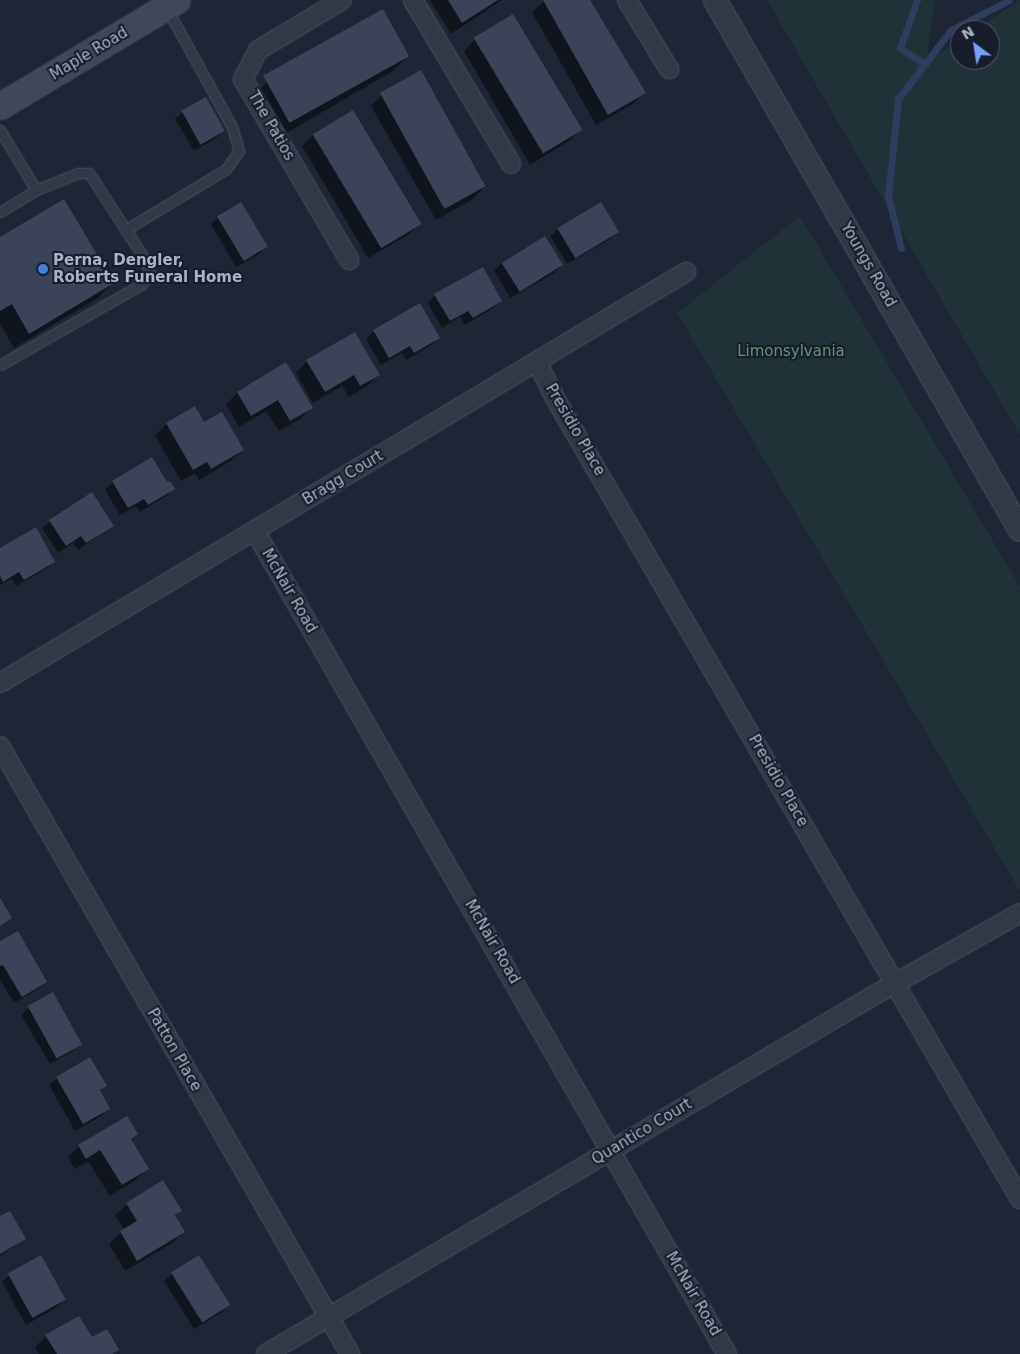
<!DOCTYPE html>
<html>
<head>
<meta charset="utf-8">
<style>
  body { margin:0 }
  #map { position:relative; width:1020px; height:1354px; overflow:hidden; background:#1e2636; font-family:"DejaVu Sans",sans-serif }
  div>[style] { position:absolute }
  .green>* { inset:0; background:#203237 }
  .shadow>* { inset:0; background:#0007 }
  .stream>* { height:7px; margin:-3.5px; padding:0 3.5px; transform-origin:3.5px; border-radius:3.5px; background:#2f3d5c }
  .building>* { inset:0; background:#3a4357; transform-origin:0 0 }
  .roads { filter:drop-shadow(0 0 1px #4f5565) drop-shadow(0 0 1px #4f5565) }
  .service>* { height:9px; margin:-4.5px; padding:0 4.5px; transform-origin:4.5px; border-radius:4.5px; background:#313846 }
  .minor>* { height:18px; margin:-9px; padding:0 9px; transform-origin:9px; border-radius:9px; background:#313846 }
  .tertiary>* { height:22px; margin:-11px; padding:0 11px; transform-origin:11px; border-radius:11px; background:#313846 }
  .secondary>* { height:25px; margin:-12.5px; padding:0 12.5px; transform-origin:12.5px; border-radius:12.5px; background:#3f475a }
  .dots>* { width:14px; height:14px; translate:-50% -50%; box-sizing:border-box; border:2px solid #171d2b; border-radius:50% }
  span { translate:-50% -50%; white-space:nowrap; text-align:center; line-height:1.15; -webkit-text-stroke:4px #171d2b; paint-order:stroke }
  .street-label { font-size:15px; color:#abb2c4 }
  .poi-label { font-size:15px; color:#abb2c4; font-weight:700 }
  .left { translate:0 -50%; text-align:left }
  .park-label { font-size:15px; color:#629473 }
  .north { position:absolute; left:950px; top:20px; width:50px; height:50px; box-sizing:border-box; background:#171d2b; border:1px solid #525968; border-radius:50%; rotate:329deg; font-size:14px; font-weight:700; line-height:20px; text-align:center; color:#abb2c4 }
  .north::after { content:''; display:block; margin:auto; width:18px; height:22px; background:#789ffc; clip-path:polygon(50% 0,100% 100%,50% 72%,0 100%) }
</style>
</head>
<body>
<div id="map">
  <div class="green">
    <div style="clip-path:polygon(767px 0,935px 0,926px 63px,960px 40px,960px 60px,990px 60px,990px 30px,975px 30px,1020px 0,1020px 435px)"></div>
    <div style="clip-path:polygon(800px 216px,1020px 587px,1020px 891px,677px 313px)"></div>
  </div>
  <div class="shadow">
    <div style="clip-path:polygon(430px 0,502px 0,451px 34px)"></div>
    <div style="clip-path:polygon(545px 0,589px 0,644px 92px,633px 104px,596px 125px,532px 12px)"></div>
    <div style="clip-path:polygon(475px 39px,581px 129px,569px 141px,530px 165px,464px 51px)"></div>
    <div style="clip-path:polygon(408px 56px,393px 71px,278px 138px,252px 97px,267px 82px)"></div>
    <div style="clip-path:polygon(382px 95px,484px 187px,473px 199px,436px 220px,371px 106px)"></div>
    <div style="clip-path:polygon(352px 111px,420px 224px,408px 235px,368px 258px,302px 146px,313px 135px)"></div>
    <div style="clip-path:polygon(183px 112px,224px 131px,216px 138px,194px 151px,175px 119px)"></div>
    <div style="clip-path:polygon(218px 217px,266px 246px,259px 254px,236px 267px,211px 224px)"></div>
    <div style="clip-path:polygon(558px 229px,617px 232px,610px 239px,567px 264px,550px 236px)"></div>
    <div style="clip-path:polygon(0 239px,113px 283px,98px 298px,14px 348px,0 324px)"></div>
    <div style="clip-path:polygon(502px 263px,561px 265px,554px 273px,510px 298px,494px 270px)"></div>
    <div style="clip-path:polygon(435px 295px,501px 301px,493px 308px,465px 325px,460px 317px,442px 328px,428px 303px)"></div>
    <div style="clip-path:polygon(374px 331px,439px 337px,431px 345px,406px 360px,402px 353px,381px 365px,366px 339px)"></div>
    <div style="clip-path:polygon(307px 361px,378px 375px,367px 386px,349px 397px,342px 386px,313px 403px,296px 373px)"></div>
    <div style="clip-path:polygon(285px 364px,311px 407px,300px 419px,279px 431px,266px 411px,239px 427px,226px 404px,237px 393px)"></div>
    <div style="clip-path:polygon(194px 408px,204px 424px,242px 450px,231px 461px,199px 480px,195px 473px,181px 481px,155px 436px,166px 424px)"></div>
    <div style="clip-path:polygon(113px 482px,167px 484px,173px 489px,166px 496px,140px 512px,136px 506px,120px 515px,105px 490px)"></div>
    <div style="clip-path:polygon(50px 521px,112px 526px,78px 550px,73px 543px,58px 553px,42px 528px)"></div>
    <div style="clip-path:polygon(0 549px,54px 562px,46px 569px,16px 586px,12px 579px,0 585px)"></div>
    <div style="clip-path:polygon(0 943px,46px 981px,38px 989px,14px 1003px,0 980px)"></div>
    <div style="clip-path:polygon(28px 1008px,81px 1043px,73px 1051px,50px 1064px,21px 1015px)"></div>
    <div style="clip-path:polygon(57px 1078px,105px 1086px,99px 1092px,109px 1109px,101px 1116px,75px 1131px,49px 1085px)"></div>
    <div style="clip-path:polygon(137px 1134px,130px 1141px,147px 1169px,136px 1180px,110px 1196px,88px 1161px,75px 1169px,68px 1157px,79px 1146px)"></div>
    <div style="clip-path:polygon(127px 1204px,180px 1211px,175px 1216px,183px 1232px,172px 1243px,125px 1271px,109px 1244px,124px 1230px,115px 1215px)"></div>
    <div style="clip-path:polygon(0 1218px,25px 1239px,0 1256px)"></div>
    <div style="clip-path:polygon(172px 1274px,229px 1305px,221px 1313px,194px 1329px,164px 1281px)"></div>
    <div style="clip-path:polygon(9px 1275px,64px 1300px,57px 1307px,26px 1325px,2px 1282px)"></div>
    <div style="clip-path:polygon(46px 1336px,92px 1339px,118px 1350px,113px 1354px,39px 1354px,35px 1347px)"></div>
  </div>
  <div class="stream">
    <div style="left:917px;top:0;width:51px;rotate:109.5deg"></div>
    <div style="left:900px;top:48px;width:30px;rotate:33deg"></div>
    <div style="left:901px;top:248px;width:54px;rotate:-104deg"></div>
    <div style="left:888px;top:196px;width:98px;rotate:-84.1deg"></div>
    <div style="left:898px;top:99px;width:87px;rotate:-52.5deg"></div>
    <div style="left:951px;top:30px;width:65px;rotate:-27.3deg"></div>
  </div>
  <div class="building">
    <div style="clip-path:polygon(448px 0,498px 0,462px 23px)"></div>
    <div style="clip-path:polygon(543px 0,590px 0,646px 93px,608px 115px)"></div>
    <div style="left:383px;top:9px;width:54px;height:137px;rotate:61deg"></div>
    <div style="left:513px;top:14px;width:135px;height:46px;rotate:59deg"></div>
    <div style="left:421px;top:70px;width:133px;height:47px;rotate:61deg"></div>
    <div style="left:206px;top:97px;width:39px;height:28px;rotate:61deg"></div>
    <div style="left:353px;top:110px;width:133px;height:47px;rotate:59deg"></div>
    <div style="clip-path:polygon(64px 199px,114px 283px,29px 334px,12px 304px,0 311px,0 237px)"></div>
    <div style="left:241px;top:202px;width:52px;height:28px;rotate:59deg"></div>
    <div style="left:601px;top:202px;width:35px;height:51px;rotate:59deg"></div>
    <div style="left:545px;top:236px;width:34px;height:51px;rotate:58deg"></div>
    <div style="clip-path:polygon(483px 267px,502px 301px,473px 318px,468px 311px,450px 321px,434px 294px)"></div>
    <div style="clip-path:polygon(420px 303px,440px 338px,414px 353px,410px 346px,389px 358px,373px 330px)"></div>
    <div style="clip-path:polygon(355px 332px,380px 375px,360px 386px,354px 375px,325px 392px,306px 360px)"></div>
    <div style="clip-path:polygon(286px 362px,313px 408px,290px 421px,278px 400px,251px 416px,237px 392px)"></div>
    <div style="clip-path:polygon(195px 406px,204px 422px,222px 412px,244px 450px,211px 469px,207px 462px,193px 470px,166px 423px)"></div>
    <div style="clip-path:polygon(152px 457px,167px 482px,170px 481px,175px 489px,148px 505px,144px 499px,128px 508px,112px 481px)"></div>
    <div style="clip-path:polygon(92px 492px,114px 526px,86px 543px,81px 536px,66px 546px,49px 520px)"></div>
    <div style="clip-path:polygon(36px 527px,55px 562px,24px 580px,19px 572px,3px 582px,0 576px,0 548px)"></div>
    <div style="clip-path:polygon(0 898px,12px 918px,0 926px)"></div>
    <div style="clip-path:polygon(18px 931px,47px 982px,22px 997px,3px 965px,0 966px,0 941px)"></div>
    <div style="left:53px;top:992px;width:60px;height:29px;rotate:61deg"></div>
    <div style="clip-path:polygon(90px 1057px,107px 1086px,100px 1090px,110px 1109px,83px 1124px,56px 1077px)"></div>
    <div style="clip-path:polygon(127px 1116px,138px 1134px,131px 1139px,149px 1169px,122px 1185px,100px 1150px,86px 1159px,78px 1145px)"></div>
    <div style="clip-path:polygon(163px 1180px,182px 1211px,175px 1215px,185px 1232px,137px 1261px,120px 1231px,137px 1221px,126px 1203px)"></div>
    <div style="clip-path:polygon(10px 1211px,26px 1239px,0 1254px,0 1216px)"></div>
    <div style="left:41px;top:1255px;width:51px;height:38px;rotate:61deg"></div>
    <div style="left:199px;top:1255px;width:59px;height:33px;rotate:58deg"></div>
    <div style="clip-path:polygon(79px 1316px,92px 1337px,107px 1329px,119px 1350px,112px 1354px,57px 1354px,45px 1335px)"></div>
  </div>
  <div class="roads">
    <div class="service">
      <div style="left:0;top:130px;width:70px;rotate:59deg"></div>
      <div style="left:0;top:212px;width:42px;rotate:-31.4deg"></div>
      <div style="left:36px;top:190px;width:45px;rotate:-22deg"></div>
      <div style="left:78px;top:173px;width:11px"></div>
      <div style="left:89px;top:173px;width:101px;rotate:57.1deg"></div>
      <div style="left:144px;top:258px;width:17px;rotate:69deg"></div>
      <div style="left:150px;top:274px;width:13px;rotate:129deg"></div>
      <div style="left:142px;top:284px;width:163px;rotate:150.3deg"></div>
      <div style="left:125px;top:230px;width:118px;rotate:-31.1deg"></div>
      <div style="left:226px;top:169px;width:22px;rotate:-54deg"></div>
      <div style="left:239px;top:151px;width:25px;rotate:-106deg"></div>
      <div style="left:232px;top:127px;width:135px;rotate:-118.8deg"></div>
    </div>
    <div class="minor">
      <div style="left:342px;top:0;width:98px;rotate:149.2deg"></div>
      <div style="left:258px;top:50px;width:33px;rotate:117deg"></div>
      <div style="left:243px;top:79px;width:210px;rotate:59.6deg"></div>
      <div style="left:413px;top:0;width:191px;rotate:59.1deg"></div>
      <div style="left:627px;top:0;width:81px;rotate:58.7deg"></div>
      <div style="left:537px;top:362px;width:42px;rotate:63.4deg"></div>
      <div style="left:556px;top:400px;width:924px;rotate:59.86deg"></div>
      <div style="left:255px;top:531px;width:949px;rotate:60.17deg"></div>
      <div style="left:0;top:683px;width:800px;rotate:-30.93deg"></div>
      <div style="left:0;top:746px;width:702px;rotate:60.07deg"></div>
      <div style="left:266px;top:1354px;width:702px;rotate:-30.54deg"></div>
      <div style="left:871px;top:997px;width:171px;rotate:-29.4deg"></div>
    </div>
    <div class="tertiary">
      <div style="left:715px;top:0;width:611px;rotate:60.08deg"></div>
    </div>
    <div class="secondary">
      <div style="left:0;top:106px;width:206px;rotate:-30.9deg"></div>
    </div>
  </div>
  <div class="dots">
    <div style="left:43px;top:269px;background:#3f7fe0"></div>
  </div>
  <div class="street-label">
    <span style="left:89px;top:54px;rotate:-31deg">Maple Road</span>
    <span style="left:271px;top:126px;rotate:60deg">The Patios</span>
    <span style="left:868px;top:265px;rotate:60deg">Youngs Road</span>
    <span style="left:575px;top:430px;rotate:60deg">Presidio Place</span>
    <span style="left:343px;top:478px;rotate:-31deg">Bragg Court</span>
    <span style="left:289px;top:591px;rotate:60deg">McNair Road</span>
    <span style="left:778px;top:781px;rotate:60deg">Presidio Place</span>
    <span style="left:492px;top:942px;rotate:60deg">McNair Road</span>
    <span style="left:174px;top:1050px;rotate:60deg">Patton Place</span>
    <span style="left:642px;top:1132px;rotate:-31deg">Quantico Court</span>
    <span style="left:693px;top:1294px;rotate:60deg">McNair Road</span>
  </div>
  <div class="poi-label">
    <span class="left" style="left:53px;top:269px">Perna, Dengler,<br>Roberts Funeral Home</span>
  </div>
  <div class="park-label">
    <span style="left:791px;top:352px">Limonsylvania</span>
  </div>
  <div class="north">N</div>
</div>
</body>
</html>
